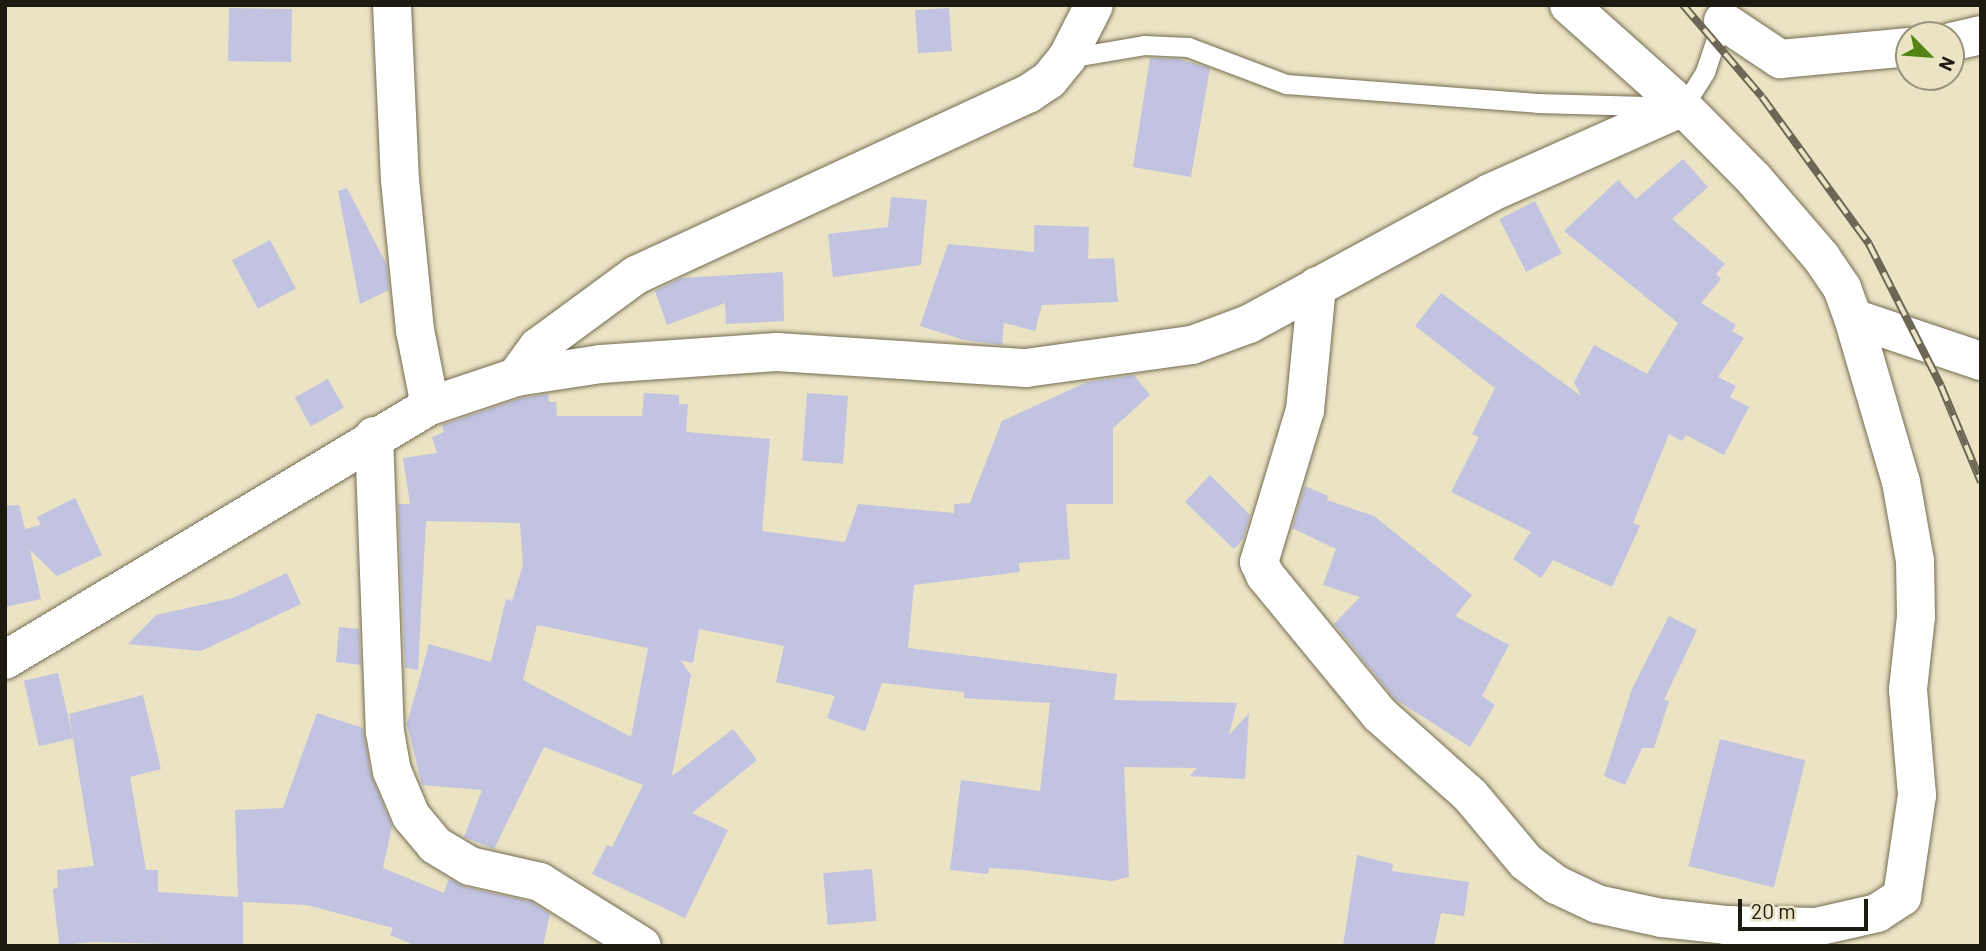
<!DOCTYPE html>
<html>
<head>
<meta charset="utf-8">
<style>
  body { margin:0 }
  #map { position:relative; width:1986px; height:951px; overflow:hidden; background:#eae3c4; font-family:Barlow,sans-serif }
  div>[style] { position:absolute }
  .building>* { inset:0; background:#c1c3e1; transform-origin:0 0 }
  .roads { filter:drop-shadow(0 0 2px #746d52) drop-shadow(0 0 2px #746d52) }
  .service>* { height:19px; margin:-9.5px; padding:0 9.5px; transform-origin:9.5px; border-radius:9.5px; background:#fff }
  .minor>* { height:38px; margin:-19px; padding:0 19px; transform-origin:19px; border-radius:19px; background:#fff }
  .rail>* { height:8px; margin-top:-4px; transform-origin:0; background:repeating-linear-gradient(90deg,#eae3c4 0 16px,#6b6754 0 32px); box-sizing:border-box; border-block:2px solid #6b6754 }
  span { translate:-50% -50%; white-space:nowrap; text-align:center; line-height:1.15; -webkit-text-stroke:6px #eae3c4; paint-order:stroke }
  .frame { position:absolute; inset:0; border:7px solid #1d1a0f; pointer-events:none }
  .north { position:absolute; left:1895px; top:21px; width:70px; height:70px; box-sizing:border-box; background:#eae3c4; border:2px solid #98937c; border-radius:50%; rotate:115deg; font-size:19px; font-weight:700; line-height:28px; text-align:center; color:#1d1a0f }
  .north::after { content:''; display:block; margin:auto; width:24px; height:32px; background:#528315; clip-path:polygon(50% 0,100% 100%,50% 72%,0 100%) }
  .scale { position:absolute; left:1738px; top:899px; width:130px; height:32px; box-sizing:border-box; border:4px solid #1d1a0f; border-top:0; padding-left:9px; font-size:21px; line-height:24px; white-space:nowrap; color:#1d1a0f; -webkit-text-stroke:5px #eae3c4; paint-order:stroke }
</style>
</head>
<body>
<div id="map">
  <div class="building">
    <div style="left:229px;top:8px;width:63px;height:53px;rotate:1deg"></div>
    <div style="left:949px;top:8px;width:43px;height:34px;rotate:86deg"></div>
    <div style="clip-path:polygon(1150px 58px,1179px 59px,1210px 68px,1191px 177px,1133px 167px)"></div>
    <div style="clip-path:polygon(1683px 159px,1708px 187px,1672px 219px,1725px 264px,1716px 274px,1721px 279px,1701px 303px,1736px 325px,1732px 331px,1744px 338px,1718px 377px,1736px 386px,1730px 397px,1749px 407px,1724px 455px,1686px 435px,1682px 441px,1669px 434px,1633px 523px,1640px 526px,1612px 587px,1553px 560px,1541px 578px,1513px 559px,1531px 532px,1451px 492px,1479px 437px,1472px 434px,1495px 388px,1415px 326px,1441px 293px,1581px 396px,1574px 382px,1594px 345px,1647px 374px,1678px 323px,1564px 231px,1618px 180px,1636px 199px)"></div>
    <div style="clip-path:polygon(347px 188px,387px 265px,389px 290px,360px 304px,338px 191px)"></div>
    <div style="clip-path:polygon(891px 197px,927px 200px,921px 265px,833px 277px,828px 234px,888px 227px)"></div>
    <div style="left:1535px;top:201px;width:59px;height:40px;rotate:63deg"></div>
    <div style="clip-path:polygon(1034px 225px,1089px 227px,1088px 259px,1114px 258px,1118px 302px,1042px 305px,1035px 331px,1004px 323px,1002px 345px,964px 340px,920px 326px,948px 244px,1034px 252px)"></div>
    <div style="left:270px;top:240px;width:55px;height:43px;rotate:62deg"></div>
    <div style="clip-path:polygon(783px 272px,784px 321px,726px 324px,725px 303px,667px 325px,655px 291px,681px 278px)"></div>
    <div style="clip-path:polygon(evenodd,1134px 375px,1150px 395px,1113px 428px,1113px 504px,1066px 504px,1070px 559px,1019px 563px,1020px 572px,914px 585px,908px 648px,1117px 674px,1114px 700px,1237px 703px,1229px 735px,1249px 713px,1245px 779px,1190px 776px,1197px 768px,1124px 767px,1129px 877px,1112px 881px,1022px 870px,989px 868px,988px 874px,950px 870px,961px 780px,1040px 791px,1050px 703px,964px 698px,964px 692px,882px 683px,865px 731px,827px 718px,835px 696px,776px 682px,784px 646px,699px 629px,693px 663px,680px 660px,691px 675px,672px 776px,733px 729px,757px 760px,692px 813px,728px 830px,685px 918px,592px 874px,607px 845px,612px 847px,643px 785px,544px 747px,494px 849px,464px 837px,482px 790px,422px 785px,407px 724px,429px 644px,491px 662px,506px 599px,512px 601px,523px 565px,520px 523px,426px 521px,418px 670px,405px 668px,398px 504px,410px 504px,403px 458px,437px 453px,432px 437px,444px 432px,442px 425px,521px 398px,548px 394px,549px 402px,556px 402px,557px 416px,642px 416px,644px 393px,679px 395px,679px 404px,688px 404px,686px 432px,770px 439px,762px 531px,845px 542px,858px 504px,954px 513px,954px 504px,970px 503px,1002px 421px,1087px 382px,1134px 375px,537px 625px,648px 648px,631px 737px,523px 680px,537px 625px)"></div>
    <div style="left:328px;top:379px;width:33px;height:38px;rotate:61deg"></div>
    <div style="left:807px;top:393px;width:41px;height:68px;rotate:4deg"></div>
    <div style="clip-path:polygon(1210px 475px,1250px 515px,1243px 539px,1234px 549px,1185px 502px)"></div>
    <div style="clip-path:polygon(1305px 486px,1328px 496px,1327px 500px,1374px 516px,1472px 595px,1455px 616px,1509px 645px,1482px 696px,1495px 705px,1470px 747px,1395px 699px,1334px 624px,1360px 597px,1323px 585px,1336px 549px,1292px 528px)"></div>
    <div style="clip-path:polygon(75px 498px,102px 555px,57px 576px,30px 550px,41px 599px,5px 607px,5px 506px,19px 505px,25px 529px,41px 525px,37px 517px)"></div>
    <div style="clip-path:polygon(287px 573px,301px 604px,201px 651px,128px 644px,156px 615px,233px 598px)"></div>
    <div style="clip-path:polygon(1669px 616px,1697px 630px,1664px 700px,1669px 701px,1654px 748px,1642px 748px,1625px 785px,1604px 776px,1632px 689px)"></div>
    <div style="clip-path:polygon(339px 627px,359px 629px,361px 665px,336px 662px)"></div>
    <div style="left:58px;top:673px;width:67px;height:35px;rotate:77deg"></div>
    <div style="clip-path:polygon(143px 695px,161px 769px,130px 777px,146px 870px,158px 870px,158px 892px,238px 897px,235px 810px,283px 808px,317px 713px,363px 728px,371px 775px,392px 826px,383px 868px,444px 893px,449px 879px,465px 887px,532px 902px,550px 914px,543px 946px,416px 946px,390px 935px,393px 928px,307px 905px,243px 902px,243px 946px,94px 942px,59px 945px,53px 889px,58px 888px,57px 870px,94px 866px,69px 714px)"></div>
    <div style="left:1720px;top:739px;width:88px;height:131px;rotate:14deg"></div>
    <div style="clip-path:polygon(1357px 855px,1393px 864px,1392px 871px,1469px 882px,1464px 916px,1441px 913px,1434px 946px,1343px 946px)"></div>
    <div style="left:872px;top:869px;width:52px;height:49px;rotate:85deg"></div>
  </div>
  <div class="roads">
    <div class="service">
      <div style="left:1068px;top:58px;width:77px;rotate:-9.7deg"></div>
      <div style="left:1144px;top:45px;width:44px;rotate:2.6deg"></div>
      <div style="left:1188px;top:47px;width:105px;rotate:20.7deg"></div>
      <div style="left:1286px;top:84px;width:252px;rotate:4.3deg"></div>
      <div style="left:1537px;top:103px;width:146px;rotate:1.6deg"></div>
      <div style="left:1683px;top:107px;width:41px;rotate:-57.8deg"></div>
      <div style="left:1705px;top:72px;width:60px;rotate:-71.6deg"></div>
    </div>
    <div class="minor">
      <div style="left:392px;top:5px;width:175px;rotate:87.4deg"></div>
      <div style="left:400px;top:180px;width:151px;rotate:84.3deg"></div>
      <div style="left:415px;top:330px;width:77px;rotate:78.8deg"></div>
      <div style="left:1723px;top:21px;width:69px;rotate:33.7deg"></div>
      <div style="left:1780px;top:59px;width:130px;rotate:-5.3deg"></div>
      <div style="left:1951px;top:42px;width:31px;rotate:-13deg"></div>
      <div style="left:1317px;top:286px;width:125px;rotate:95.5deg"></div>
      <div style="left:1305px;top:410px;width:159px;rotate:106.8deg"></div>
      <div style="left:1259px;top:562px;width:14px;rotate:65deg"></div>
      <div style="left:1265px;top:575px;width:180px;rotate:50.6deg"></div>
      <div style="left:1379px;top:714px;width:122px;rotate:41.7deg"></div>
      <div style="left:1470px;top:795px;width:87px;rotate:50.1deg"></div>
      <div style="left:1526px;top:862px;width:39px;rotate:37deg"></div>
      <div style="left:1557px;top:885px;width:44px;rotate:25.4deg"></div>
      <div style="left:1597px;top:904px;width:66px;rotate:12.2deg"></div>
      <div style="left:1662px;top:918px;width:64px;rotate:6.2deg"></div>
      <div style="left:1726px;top:925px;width:90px;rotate:1.3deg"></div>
      <div style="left:1816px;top:927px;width:63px;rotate:-12.9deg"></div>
      <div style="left:1877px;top:913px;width:30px;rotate:-33deg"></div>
      <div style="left:1902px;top:897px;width:103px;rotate:-81.6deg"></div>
      <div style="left:1917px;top:795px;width:106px;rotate:-94.9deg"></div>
      <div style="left:1908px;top:689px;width:72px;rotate:-83.7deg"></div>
      <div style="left:1916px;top:617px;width:56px;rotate:-91deg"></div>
      <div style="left:1915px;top:561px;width:80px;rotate:-100deg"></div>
      <div style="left:1901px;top:482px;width:171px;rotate:-106.3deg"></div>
      <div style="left:1853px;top:318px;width:32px;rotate:-110deg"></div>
      <div style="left:1842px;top:288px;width:37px;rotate:-124deg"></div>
      <div style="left:1821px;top:257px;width:104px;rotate:-130.7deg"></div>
      <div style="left:1753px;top:178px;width:100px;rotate:-134.6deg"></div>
      <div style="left:1683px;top:107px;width:153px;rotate:-138.2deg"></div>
      <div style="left:1853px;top:318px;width:135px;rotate:18.6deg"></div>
      <div style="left:516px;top:377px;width:37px;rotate:-54deg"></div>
      <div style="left:538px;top:347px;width:122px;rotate:-36.3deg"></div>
      <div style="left:636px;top:275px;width:432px;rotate:-24.8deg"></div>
      <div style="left:1028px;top:94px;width:25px;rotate:-34deg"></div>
      <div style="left:1049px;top:80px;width:28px;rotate:-51deg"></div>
      <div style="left:1067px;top:58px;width:59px;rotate:-63deg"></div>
      <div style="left:374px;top:436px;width:296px;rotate:87.9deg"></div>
      <div style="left:385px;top:732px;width:40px;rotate:80deg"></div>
      <div style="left:392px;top:771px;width:49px;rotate:67.1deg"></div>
      <div style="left:411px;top:816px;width:38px;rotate:50deg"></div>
      <div style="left:435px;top:845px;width:41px;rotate:31deg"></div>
      <div style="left:470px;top:866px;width:72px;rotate:12.9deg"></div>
      <div style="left:540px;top:882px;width:120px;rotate:32.1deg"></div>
      <div style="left:5px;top:660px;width:495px;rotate:-30.9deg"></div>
      <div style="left:430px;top:406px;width:91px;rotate:-18.6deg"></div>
      <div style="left:516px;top:377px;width:86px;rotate:-8.7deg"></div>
      <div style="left:601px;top:364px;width:176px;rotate:-3.9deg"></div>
      <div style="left:777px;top:352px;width:250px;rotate:3.7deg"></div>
      <div style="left:1026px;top:368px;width:168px;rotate:-7.9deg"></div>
      <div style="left:1192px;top:345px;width:61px;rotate:-20.2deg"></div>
      <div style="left:1249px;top:324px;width:274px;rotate:-28.5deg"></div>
      <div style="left:1490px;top:193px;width:211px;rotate:-24deg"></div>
    </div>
  </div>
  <div class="rail">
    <div style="left:1683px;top:5px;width:121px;rotate:49.3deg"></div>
    <div style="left:1762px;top:97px;width:182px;rotate:53.9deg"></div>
    <div style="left:1869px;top:244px;width:159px;rotate:63.1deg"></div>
    <div style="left:1941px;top:386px;width:104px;rotate:67.4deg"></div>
  </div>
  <div class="frame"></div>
  <div class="north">N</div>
  <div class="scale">20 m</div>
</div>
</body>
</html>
